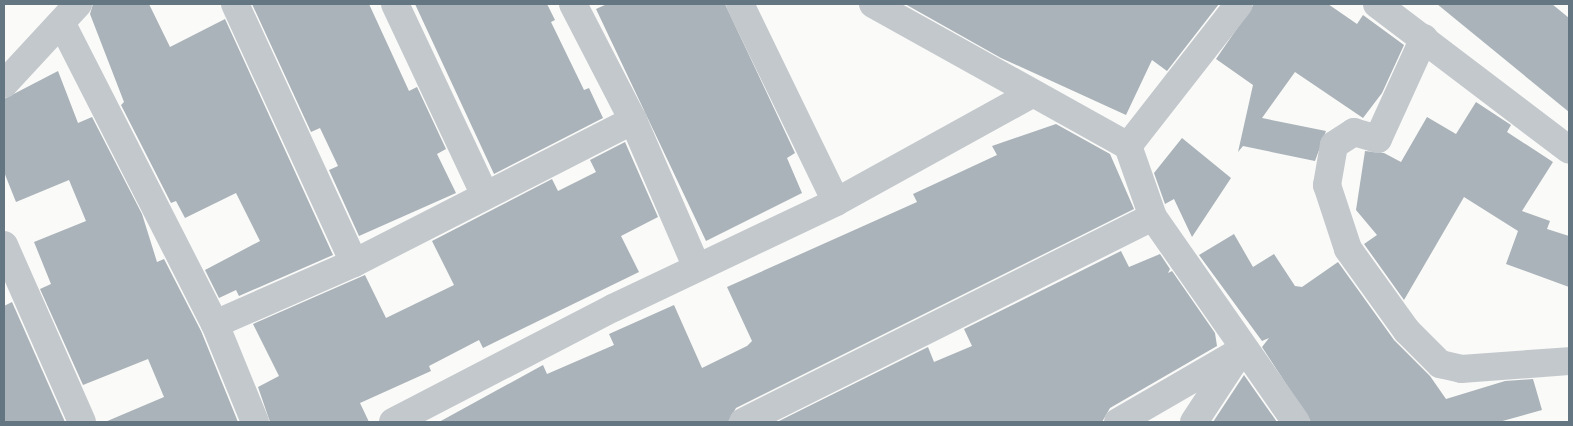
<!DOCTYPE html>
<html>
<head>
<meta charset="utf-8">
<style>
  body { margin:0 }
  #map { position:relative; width:1573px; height:426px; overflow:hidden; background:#fafaf8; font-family:Cabin,sans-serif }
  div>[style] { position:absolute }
  .building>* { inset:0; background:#aab3b9 }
  .minor>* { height:28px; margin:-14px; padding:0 14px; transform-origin:14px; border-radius:14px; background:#c3c8cc }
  span { translate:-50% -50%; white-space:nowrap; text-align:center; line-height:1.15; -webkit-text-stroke:5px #fff; paint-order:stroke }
  .frame { position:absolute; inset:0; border:5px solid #657683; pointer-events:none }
</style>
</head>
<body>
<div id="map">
  <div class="building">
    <div style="clip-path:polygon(93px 4px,149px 4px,170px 47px,225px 19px,333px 255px,239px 296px,236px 290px,219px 298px,205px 270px,260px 241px,236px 193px,185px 218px,176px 201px,171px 203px,121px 105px,124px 102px,90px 14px)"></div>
    <div style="clip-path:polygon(252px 4px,369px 4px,409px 91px,417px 87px,446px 149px,437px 154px,456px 193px,359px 236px,329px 170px,338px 166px,320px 128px,311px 132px)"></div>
    <div style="clip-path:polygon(415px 4px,547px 4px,555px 20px,551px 22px,584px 90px,589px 88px,603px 118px,494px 174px)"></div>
    <div style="clip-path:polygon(607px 4px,725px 4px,795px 153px,787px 158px,802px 193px,706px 241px,596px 9px)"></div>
    <div style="clip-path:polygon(905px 4px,1219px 4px,1167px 71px,1152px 60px,1126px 115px,1001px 58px)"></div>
    <div style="clip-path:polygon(1254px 4px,1328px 4px,1357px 24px,1363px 15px,1404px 45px,1382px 93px,1363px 118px,1295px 72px,1262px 118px,1326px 131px,1315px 161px,1243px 146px,1238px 152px,1253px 85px,1216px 59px)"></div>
    <div style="clip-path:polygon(1437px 4px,1552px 4px,1569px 18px,1569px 112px)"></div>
    <div style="clip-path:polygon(58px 71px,78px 123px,92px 117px,142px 214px,157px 262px,164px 259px,201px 331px,238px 422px,105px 422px,164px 397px,148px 359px,83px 385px,40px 289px,51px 284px,34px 242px,86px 221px,69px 180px,16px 202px,4px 172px,4px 99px)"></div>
    <div style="clip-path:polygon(1476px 102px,1511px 125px,1507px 132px,1553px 162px,1522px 211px,1550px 221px,1547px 229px,1569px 236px,1569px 287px,1506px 264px,1518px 231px,1464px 197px,1404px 300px,1364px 244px,1377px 235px,1356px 210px,1365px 151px,1384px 153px,1401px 162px,1427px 117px,1456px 134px)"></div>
    <div style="clip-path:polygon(1056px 124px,1110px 154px,1134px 209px,736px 408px,728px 422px,439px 422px,543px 365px,547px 374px,614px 345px,609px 334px,674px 305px,702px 368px,747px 346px,752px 341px,727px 287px,917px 202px,913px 194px,997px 155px,992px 146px)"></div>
    <div style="clip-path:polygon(1182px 138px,1231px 178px,1192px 237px,1174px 199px,1165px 204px,1154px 173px)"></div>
    <div style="clip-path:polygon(625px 142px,658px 217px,621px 236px,639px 272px,483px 348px,479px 340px,429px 366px,431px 371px,360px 403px,369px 422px,270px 422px,258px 387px,279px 376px,253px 324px,365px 275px,386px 318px,454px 285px,432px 241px,552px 179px,558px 191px,596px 172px,590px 160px)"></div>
    <div style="clip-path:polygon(1234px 234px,1253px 267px,1274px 254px,1295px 286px,1302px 287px,1338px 262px,1394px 340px,1430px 376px,1446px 399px,1505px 381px,1533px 379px,1542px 410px,1499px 422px,1311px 422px,1262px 347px,1269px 338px,1262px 341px,1199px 255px)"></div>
    <div style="clip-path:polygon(1121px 251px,1129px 267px,1160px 254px,1170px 269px,1168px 273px,1172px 271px,1215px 333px,1217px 346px,1110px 408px,1102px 422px,777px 422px,928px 347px,934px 362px,972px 346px,964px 329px)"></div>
    <div style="clip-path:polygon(12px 302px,65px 422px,4px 422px,4px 306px)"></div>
    <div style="clip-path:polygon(1244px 375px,1277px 422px,1213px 422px)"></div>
  </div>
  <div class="minor">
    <div style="left:235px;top:4px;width:285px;rotate:65.3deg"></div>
    <div style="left:395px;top:4px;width:211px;rotate:64.8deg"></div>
    <div style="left:573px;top:4px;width:131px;rotate:62.7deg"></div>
    <div style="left:633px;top:120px;width:161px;rotate:66.6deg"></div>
    <div style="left:740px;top:4px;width:220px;rotate:64.1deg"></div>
    <div style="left:873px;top:4px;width:292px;rotate:29.1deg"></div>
    <div style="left:1128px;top:146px;width:75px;rotate:70.6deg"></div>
    <div style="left:1153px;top:217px;width:250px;rotate:55.1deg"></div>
    <div style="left:1377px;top:4px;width:241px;rotate:37.2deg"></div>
    <div style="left:62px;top:24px;width:337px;rotate:63deg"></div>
    <div style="left:215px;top:324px;width:106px;rotate:67.8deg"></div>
    <div style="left:1424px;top:38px;width:111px;rotate:114.5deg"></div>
    <div style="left:1378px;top:139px;width:25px;rotate:-164deg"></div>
    <div style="left:1354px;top:132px;width:24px;rotate:147deg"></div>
    <div style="left:1334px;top:145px;width:41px;rotate:99.9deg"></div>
    <div style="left:1327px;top:185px;width:67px;rotate:71.8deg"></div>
    <div style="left:1348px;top:249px;width:101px;rotate:54.3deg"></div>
    <div style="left:1407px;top:331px;width:47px;rotate:45deg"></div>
    <div style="left:1440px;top:364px;width:22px;rotate:13deg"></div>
    <div style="left:1461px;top:369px;width:108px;rotate:-4.2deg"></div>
    <div style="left:4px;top:84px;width:109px;rotate:-47.2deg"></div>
    <div style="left:1128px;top:146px;width:180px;rotate:-52deg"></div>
    <div style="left:4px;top:245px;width:193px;rotate:66.2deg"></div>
    <div style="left:215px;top:324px;width:152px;rotate:-23.7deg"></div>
    <div style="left:354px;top:263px;width:314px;rotate:-27.1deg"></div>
    <div style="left:393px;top:422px;width:248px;rotate:-27.4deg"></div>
    <div style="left:613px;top:308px;width:247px;rotate:-25.4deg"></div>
    <div style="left:836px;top:202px;width:224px;rotate:-28.9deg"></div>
    <div style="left:743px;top:422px;width:458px;rotate:-26.6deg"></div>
    <div style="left:1118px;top:422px;width:143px;rotate:-30.1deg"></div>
    <div style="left:1194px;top:422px;width:80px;rotate:-56.7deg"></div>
  </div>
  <div class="frame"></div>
</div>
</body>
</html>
